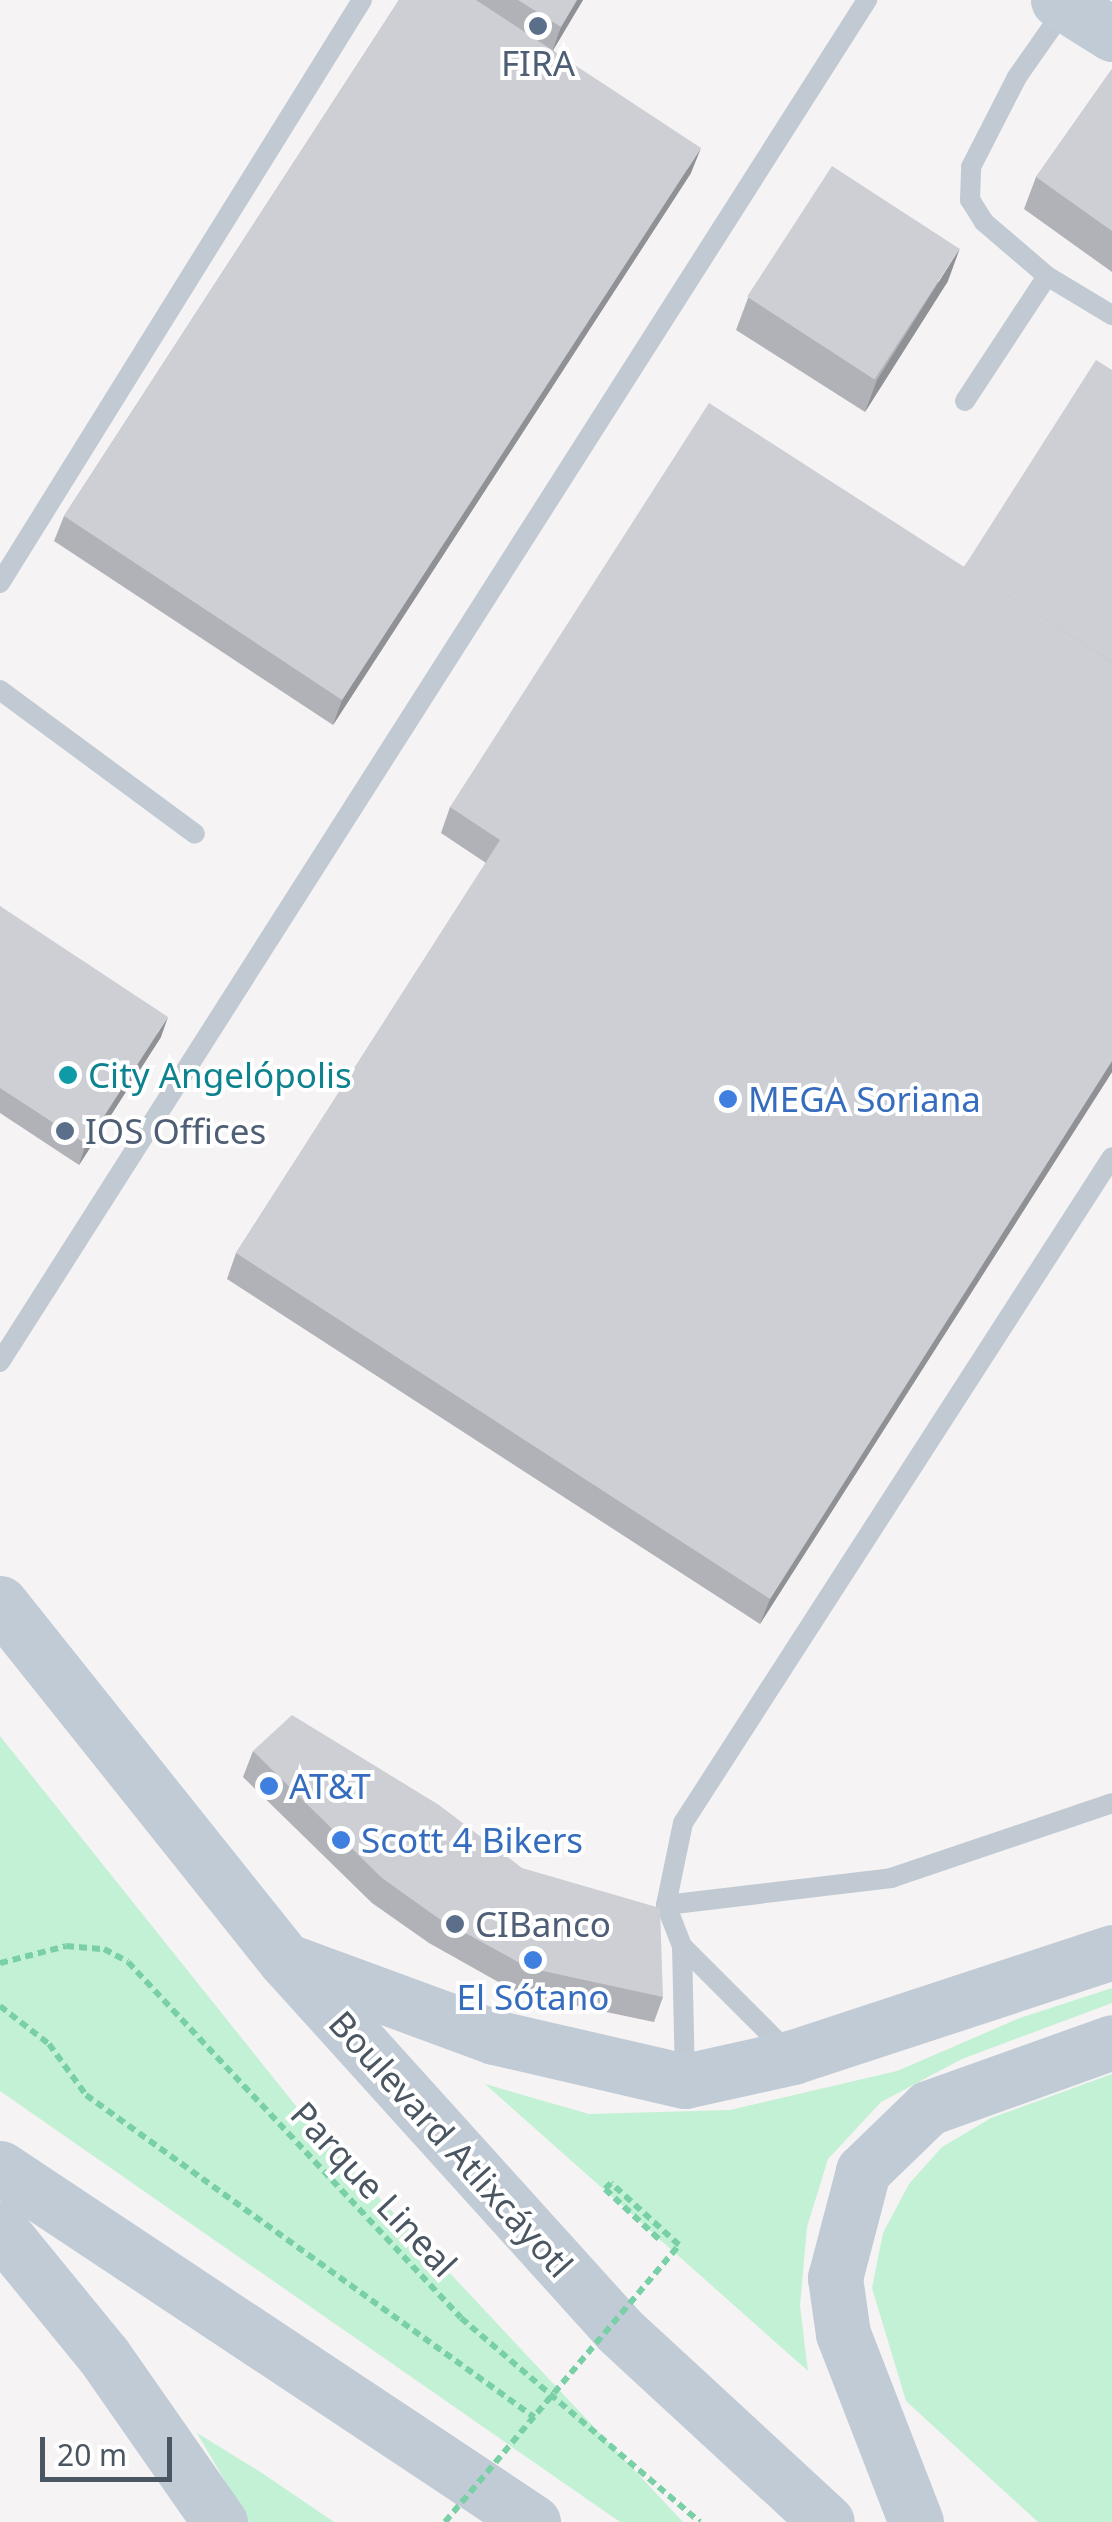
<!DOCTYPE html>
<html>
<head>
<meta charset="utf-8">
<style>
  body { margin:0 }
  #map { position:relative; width:1112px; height:2522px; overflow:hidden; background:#f5f3f3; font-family:"Noto Sans",sans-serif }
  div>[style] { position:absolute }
  .green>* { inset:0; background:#c3f1d5 }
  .path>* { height:6px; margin-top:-3px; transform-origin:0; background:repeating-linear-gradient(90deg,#7ad0a6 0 8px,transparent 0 13px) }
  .lane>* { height:20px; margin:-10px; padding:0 10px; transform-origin:10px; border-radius:10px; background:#c1cad2 }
  .secondary>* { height:55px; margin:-27.5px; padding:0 27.5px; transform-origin:27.5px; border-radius:27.5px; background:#c1cbd6 }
  .path-bridge>* { height:6px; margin-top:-3px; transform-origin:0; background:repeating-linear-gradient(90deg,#7ad0a6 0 8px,transparent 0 13px) }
  .wall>* { inset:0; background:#b0b2b7 }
  .shaded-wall>* { inset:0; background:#909195 }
  .building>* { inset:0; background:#cdcfd5; transform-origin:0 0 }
  .dots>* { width:28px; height:28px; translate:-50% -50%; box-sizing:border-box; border:5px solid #fff; border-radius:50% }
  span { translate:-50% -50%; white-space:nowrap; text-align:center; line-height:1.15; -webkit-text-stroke:8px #fff; paint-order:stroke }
  .service-label { font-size:35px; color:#4e5e75 }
  .left { translate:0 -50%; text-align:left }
  .culture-label { font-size:35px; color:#0d838f }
  .shop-label { font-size:35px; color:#366cbe }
  .street-label { font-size:35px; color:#4a5661 }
  .scale { position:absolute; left:40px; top:2437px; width:132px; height:45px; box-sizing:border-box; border:5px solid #4a5661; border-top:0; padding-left:12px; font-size:30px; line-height:35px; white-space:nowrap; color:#4a5661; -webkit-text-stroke:8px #fff; paint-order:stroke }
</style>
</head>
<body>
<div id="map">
  <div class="green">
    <div style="clip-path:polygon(0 1736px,312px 2126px,683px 2522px,620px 2522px,0 2091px)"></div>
    <div style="clip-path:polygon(1112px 1988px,1112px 2003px,962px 2059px,881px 2102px,828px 2159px,807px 2227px,800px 2306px,808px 2371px,485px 2084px,589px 2114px,730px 2110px,897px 2071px,1020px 2018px)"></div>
    <div style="clip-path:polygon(1112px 2074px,1112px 2522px,1038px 2522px,906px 2401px,872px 2288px,883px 2233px,909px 2184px,942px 2147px,991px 2118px)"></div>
    <div style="clip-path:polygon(197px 2433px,259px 2471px,334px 2522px,249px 2522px)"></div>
  </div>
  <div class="path">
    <div style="left:0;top:1963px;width:68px;rotate:-14.4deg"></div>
    <div style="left:66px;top:1946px;width:38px;rotate:5deg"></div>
    <div style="left:104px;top:1949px;width:27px;rotate:28deg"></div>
    <div style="left:128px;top:1962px;width:487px;rotate:46.9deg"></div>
    <div style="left:461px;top:2318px;width:314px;rotate:40.5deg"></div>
    <div style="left:0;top:2006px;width:62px;rotate:37.8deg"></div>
    <div style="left:49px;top:2044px;width:63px;rotate:54deg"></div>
    <div style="left:86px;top:2095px;width:552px;rotate:35.71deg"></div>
  </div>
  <div class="lane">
    <div style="left:1047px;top:276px;width:76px;rotate:31deg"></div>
    <div style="left:965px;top:401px;width:149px;rotate:-56.7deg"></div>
    <div style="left:1047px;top:276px;width:83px;rotate:-139.4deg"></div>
    <div style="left:984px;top:222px;width:26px;rotate:-122deg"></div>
    <div style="left:970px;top:200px;width:33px;rotate:-88deg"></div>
    <div style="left:971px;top:167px;width:101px;rotate:-62.9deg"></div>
    <div style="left:1017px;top:77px;width:85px;rotate:-55deg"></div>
    <div style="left:0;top:583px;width:686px;rotate:-58.16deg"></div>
    <div style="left:0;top:690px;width:242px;rotate:36.4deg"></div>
    <div style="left:0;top:1362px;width:1615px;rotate:-57.52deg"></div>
    <div style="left:666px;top:1905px;width:227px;rotate:-6.8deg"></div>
    <div style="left:891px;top:1878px;width:233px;rotate:-18.7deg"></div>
    <div style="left:682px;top:1946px;width:133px;rotate:88.7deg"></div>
    <div style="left:787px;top:2051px;width:148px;rotate:-135deg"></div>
    <div style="left:682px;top:1946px;width:44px;rotate:-111.3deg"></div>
    <div style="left:666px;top:1905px;width:84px;rotate:-78.3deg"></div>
    <div style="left:683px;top:1823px;width:792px;rotate:-57.21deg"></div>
  </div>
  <div class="secondary">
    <div style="left:1058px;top:0;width:64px;rotate:32.2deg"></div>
    <div style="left:0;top:1603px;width:457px;rotate:51.4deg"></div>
    <div style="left:285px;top:1960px;width:497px;rotate:47.9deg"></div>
    <div style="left:618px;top:2329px;width:284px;rotate:42.7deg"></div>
    <div style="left:293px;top:1963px;width:214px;rotate:20.2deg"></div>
    <div style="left:494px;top:2037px;width:196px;rotate:13deg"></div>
    <div style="left:685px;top:2081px;width:111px;rotate:-12.5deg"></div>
    <div style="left:793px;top:2057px;width:336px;rotate:-18.2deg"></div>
    <div style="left:0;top:2168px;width:640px;rotate:33.59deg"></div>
    <div style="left:0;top:2229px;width:164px;rotate:50.7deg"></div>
    <div style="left:104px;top:2356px;width:203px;rotate:55.1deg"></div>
    <div style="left:916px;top:2522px;width:202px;rotate:-111.2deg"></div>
    <div style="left:843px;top:2334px;width:57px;rotate:-98.1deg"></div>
    <div style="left:835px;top:2278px;width:111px;rotate:-75.3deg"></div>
    <div style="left:863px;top:2171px;width:91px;rotate:-44.1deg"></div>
    <div style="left:928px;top:2108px;width:195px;rotate:-19.7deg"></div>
  </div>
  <div class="path-bridge">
    <div style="left:445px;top:2522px;width:363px;rotate:-49.8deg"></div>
    <div style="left:679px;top:2245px;width:92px;rotate:-137.6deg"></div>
    <div style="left:611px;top:2183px;width:8px;rotate:135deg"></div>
    <div style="left:605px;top:2189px;width:76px;rotate:42.9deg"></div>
  </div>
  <div class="wall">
    <div style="clip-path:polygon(399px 0,583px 0,553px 50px,691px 173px,333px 725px,54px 541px,64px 516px)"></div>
    <div style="clip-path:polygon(1112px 69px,1112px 272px,1024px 209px,1036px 177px)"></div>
    <div style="clip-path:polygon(948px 281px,865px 412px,736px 330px,748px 298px)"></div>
    <div style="clip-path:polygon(1112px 370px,1112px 1072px,760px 1624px,227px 1279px,236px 1253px,486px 863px,441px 833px,450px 807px,964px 567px)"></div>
    <div style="clip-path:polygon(0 906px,161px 1037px,79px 1165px,0 1113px)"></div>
    <div style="clip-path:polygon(253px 1751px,663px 1997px,654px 2022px,520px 1994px,429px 1943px,372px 1903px,243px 1777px)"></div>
  </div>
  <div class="shaded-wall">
    <div style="clip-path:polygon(577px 0,583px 0,552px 52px,561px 27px)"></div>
    <div style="clip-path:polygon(701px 148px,691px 173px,333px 725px,342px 700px)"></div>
    <div style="clip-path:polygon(960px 248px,948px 281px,865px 412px,877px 380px)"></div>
    <div style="clip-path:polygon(168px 1017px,161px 1037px,79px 1165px,86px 1144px)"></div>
    <div style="clip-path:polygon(1112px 1061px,1112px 1072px,760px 1624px,770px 1599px)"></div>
  </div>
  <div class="building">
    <div style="clip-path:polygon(399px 0,476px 0,701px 148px,342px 700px,64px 516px)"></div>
    <div style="clip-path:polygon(518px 0,577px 0,561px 27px)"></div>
    <div style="clip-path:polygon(1112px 69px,1112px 231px,1036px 177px)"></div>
    <div style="left:832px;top:166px;width:152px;height:156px;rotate:33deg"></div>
    <div style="clip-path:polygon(1096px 360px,1112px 370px,1112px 662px,964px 567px)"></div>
    <div style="clip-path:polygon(709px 403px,1112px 662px,1112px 1061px,770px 1599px,236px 1253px,500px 840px,450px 807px)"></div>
    <div style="clip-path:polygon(0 906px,168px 1017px,86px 1144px,0 1088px)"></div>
    <div style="clip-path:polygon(292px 1715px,439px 1805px,522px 1868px,660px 1908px,663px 1997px,529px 1968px,438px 1918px,382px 1878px,253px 1751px)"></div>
  </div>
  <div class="dots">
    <div style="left:538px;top:26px;background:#5c6f8a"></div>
    <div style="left:68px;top:1075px;background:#0f9aa8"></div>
    <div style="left:728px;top:1099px;background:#3f7fe0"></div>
    <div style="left:65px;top:1131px;background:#5c6f8a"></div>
    <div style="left:269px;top:1786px;background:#3f7fe0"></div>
    <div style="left:341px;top:1840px;background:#3f7fe0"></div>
    <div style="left:455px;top:1924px;background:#5c6f8a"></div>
    <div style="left:533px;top:1960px;background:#3f7fe0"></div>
  </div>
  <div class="service-label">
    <span style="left:538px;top:63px">FIRA</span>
    <span class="left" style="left:85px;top:1131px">IOS Offices</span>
    <span class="left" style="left:475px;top:1924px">CIBanco</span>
  </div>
  <div class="culture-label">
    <span class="left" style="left:88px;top:1075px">City Angelópolis</span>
  </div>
  <div class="shop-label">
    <span class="left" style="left:748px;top:1099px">MEGA Soriana</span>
    <span class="left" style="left:289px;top:1786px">AT&amp;T</span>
    <span class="left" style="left:361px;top:1840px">Scott 4 Bikers</span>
    <span style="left:533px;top:1997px">El Sótano</span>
  </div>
  <div class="street-label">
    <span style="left:451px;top:2144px;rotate:48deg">Boulevard Atlixcáyotl</span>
    <span style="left:374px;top:2189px;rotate:47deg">Parque Lineal</span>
  </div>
  <div class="scale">20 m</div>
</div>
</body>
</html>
